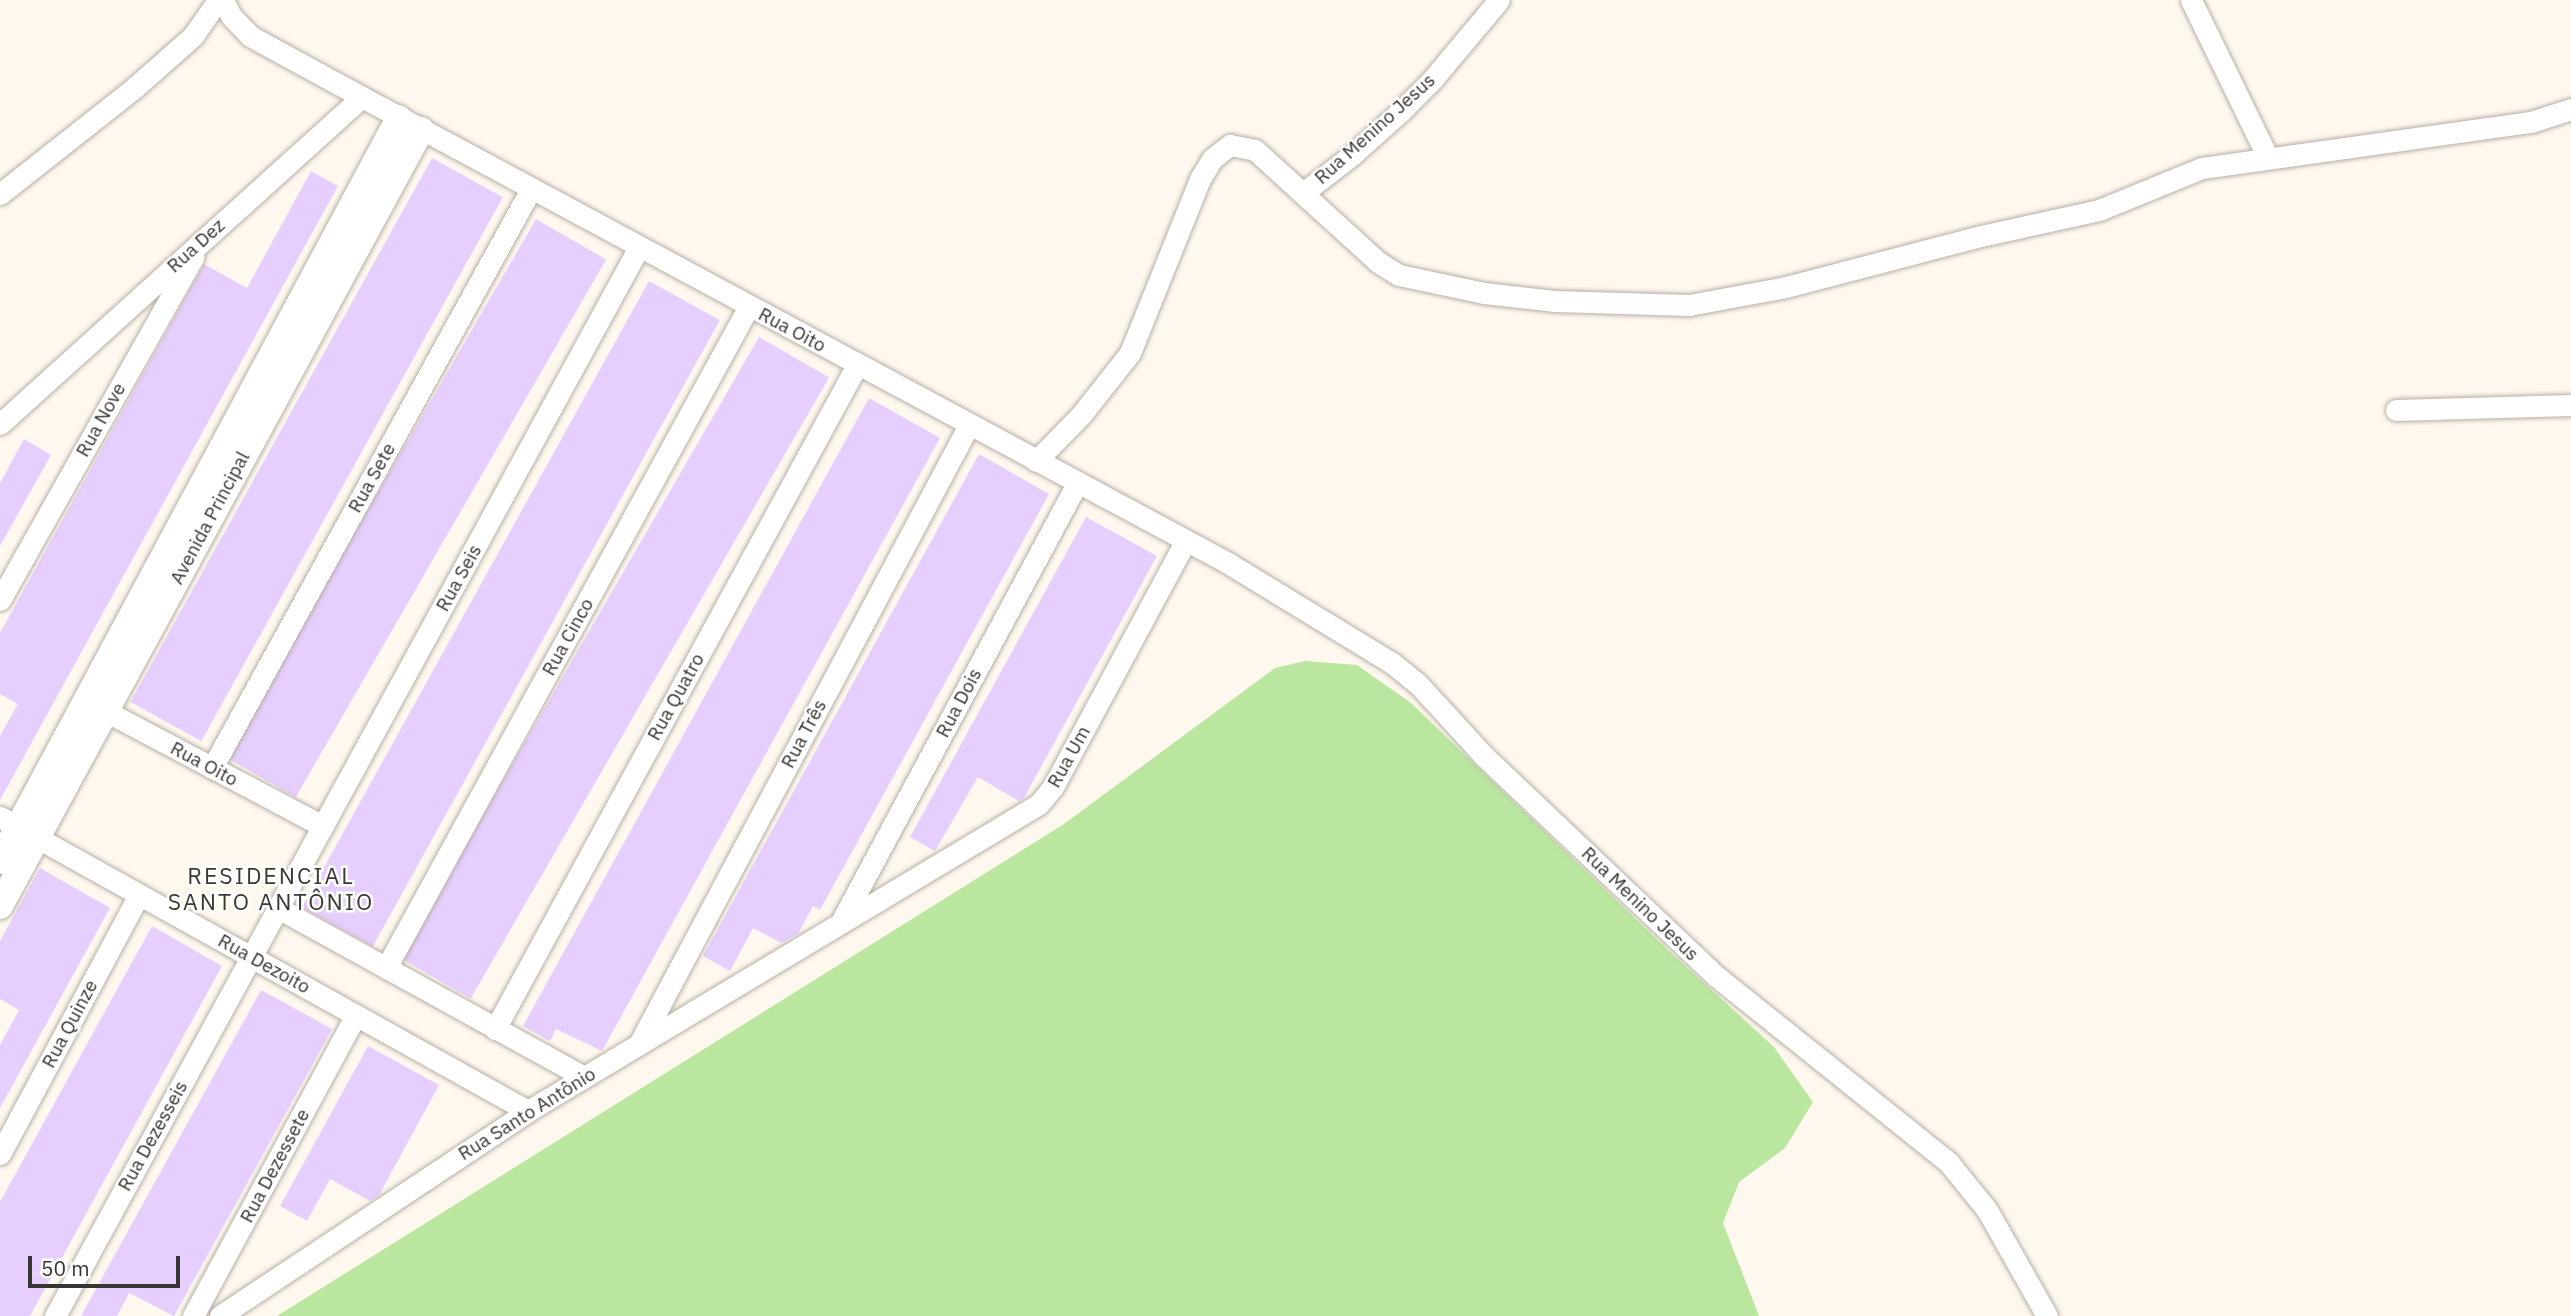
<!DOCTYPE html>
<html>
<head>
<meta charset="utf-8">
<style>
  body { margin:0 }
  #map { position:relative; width:2571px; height:1316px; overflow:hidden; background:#fef8ee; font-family:"IBM Plex Sans",sans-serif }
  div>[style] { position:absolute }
  .green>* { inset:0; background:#bae6a0 }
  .building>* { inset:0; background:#e6cefe; transform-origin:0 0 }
  .roads { filter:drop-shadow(0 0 2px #b5afa6) drop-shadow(0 0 2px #b5afa6) }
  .minor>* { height:21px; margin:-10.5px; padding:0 10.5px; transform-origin:10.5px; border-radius:10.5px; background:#fff }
  .tertiary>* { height:26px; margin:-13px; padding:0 13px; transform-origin:13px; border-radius:13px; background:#fff }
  span { translate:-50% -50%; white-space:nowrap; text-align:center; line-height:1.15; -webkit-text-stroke:5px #fff; paint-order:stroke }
  .street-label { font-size:19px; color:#373531 }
  .quarter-label { font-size:23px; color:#3c372f; letter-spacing:2px }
  .scale { position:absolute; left:28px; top:1256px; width:152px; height:32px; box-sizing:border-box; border:4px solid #373531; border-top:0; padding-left:9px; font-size:21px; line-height:24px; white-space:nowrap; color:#373531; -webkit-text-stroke:5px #fff; paint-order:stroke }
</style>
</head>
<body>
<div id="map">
  <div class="green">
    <div style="clip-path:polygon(1305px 661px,1357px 665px,1411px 703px,1668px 950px,1774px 1047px,1813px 1102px,1785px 1148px,1739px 1182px,1723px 1223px,1759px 1316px,277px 1316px,1064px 824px,1275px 668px)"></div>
  </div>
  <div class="building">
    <div style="left:432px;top:158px;width:81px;height:622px;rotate:29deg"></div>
    <div style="clip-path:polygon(311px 171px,338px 186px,0 800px,0 736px,18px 704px,0 694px,0 633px,204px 264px,247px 288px)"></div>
    <div style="left:536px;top:219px;width:81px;height:621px;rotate:30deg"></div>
    <div style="left:649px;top:281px;width:81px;height:716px;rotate:29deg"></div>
    <div style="left:759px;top:337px;width:81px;height:717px;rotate:30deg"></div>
    <div style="clip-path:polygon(869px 398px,940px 438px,602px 1051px,556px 1029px,550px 1041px,523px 1026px)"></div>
    <div style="clip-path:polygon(24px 439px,51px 455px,0 546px,0 483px)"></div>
    <div style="clip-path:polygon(979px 454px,1049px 494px,820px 910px,813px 906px,798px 934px,781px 943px,753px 928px,730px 971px,703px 956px)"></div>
    <div style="clip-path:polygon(1086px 517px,1157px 556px,1024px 798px,1019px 801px,978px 777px,935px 851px,910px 837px)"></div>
    <div style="clip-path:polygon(40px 868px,110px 908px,0 1108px,0 1045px,19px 1010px,0 999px,0 941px)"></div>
    <div style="clip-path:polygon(152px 926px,222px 966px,30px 1316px,0 1316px,0 1202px)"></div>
    <div style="clip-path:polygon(261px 990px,332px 1029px,174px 1316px,129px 1293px,117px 1316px,81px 1316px)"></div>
    <div style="clip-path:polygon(368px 1046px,439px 1085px,379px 1195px,370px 1201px,330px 1179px,307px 1221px,280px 1206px)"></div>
  </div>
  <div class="roads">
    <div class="minor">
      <div style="left:223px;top:0;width:18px;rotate:63deg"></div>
      <div style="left:231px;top:16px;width:28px;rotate:46deg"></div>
      <div style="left:250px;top:36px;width:128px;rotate:28.6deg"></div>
      <div style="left:2191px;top:0;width:174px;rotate:64deg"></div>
      <div style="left:1303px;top:193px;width:62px;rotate:-37.8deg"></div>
      <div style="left:1352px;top:155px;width:66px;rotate:-41.9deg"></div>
      <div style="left:1401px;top:111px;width:44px;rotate:-45deg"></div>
      <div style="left:1432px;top:80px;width:104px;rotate:-50.1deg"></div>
      <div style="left:0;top:194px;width:171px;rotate:-38.3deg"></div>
      <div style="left:134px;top:88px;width:79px;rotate:-41.4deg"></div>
      <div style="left:193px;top:36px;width:44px;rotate:-55.2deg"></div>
      <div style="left:2396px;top:410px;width:175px;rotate:-1.6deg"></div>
      <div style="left:0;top:424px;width:488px;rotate:-42.1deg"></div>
      <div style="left:362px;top:97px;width:983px;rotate:28.28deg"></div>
      <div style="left:1228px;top:563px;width:192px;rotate:31.4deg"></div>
      <div style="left:1392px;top:663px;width:33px;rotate:39deg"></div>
      <div style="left:1418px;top:684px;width:96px;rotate:47.5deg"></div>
      <div style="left:1483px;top:755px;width:321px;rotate:43.5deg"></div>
      <div style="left:1716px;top:976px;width:299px;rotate:38.7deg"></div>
      <div style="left:1949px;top:1163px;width:60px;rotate:51deg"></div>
      <div style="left:1987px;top:1210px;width:122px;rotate:60.5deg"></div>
      <div style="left:1036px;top:461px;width:64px;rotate:-45.6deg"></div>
      <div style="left:1081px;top:415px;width:79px;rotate:-51.7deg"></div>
      <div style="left:1130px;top:353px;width:188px;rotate:-68.1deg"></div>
      <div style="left:1200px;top:179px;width:23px;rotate:-59deg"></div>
      <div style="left:1212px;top:159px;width:23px;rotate:-38deg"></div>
      <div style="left:1230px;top:145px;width:25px;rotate:11deg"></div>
      <div style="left:1255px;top:150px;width:166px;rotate:42.3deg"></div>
      <div style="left:1378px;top:262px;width:25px;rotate:32deg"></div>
      <div style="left:1399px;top:275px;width:87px;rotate:12deg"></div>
      <div style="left:1484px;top:293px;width:70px;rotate:6.5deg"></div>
      <div style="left:1554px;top:301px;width:135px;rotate:1.7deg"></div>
      <div style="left:1689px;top:305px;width:99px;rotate:-10.5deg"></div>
      <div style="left:1786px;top:287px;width:202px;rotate:-14.7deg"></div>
      <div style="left:1981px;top:236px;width:121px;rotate:-12.4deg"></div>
      <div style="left:2099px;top:210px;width:111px;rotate:-22.2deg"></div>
      <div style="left:2202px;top:168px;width:332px;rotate:-8deg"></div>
      <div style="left:2531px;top:122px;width:42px;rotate:-18deg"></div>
      <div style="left:0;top:600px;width:394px;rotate:-60.6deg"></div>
      <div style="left:94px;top:705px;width:259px;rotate:27.9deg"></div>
      <div style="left:212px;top:768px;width:661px;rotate:-61.15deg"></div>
      <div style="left:0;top:817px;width:604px;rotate:29.11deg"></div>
      <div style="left:278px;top:908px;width:350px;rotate:28.9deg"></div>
      <div style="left:842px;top:920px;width:496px;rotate:-61.7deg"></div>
      <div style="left:386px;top:968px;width:755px;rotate:-61.26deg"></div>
      <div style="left:495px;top:1029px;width:756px;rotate:-61.4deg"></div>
      <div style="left:639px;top:1044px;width:701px;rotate:-61.94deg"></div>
      <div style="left:0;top:1154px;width:294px;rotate:-61.8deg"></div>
      <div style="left:55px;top:1316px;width:1218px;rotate:-61.35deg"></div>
      <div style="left:193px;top:1316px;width:342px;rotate:-61.6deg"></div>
      <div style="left:220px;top:1316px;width:370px;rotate:-33.6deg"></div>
      <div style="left:528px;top:1111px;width:596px;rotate:-31deg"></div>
      <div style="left:1039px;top:804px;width:22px;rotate:-51deg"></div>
      <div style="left:1053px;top:787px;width:278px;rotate:-61.7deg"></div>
    </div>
    <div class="tertiary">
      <div style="left:0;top:861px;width:843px;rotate:-61.76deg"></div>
      <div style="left:0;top:906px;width:883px;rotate:-61.52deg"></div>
    </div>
  </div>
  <div class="street-label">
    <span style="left:1375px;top:129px;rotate:-42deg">Rua Menino Jesus</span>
    <span style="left:196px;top:246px;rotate:-42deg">Rua Dez</span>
    <span style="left:792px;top:330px;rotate:28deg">Rua Oito</span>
    <span style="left:101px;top:420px;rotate:-61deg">Rua Nove</span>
    <span style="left:372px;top:478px;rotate:-61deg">Rua Sete</span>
    <span style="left:210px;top:518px;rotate:-62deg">Avenida Principal</span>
    <span style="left:459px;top:578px;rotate:-61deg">Rua Seis</span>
    <span style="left:568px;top:637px;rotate:-61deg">Rua Cinco</span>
    <span style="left:676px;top:697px;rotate:-61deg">Rua Quatro</span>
    <span style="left:959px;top:703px;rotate:-62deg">Rua Dois</span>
    <span style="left:804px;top:734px;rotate:-62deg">Rua Três</span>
    <span style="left:1069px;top:757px;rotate:-61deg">Rua Um</span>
    <span style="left:204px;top:764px;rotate:28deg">Rua Oito</span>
    <span style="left:1640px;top:904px;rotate:44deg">Rua Menino Jesus</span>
    <span style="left:264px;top:964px;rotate:29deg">Rua Dezoito</span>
    <span style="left:70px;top:1024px;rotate:-62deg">Rua Quinze</span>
    <span style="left:527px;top:1114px;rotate:-32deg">Rua Santo Antônio</span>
    <span style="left:153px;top:1136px;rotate:-61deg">Rua Dezesseis</span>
    <span style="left:275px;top:1166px;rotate:-62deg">Rua Dezessete</span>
  </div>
  <div class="quarter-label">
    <span style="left:271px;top:888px">RESIDENCIAL<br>SANTO ANTÔNIO</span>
  </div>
  <div class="scale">50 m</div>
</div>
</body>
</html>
